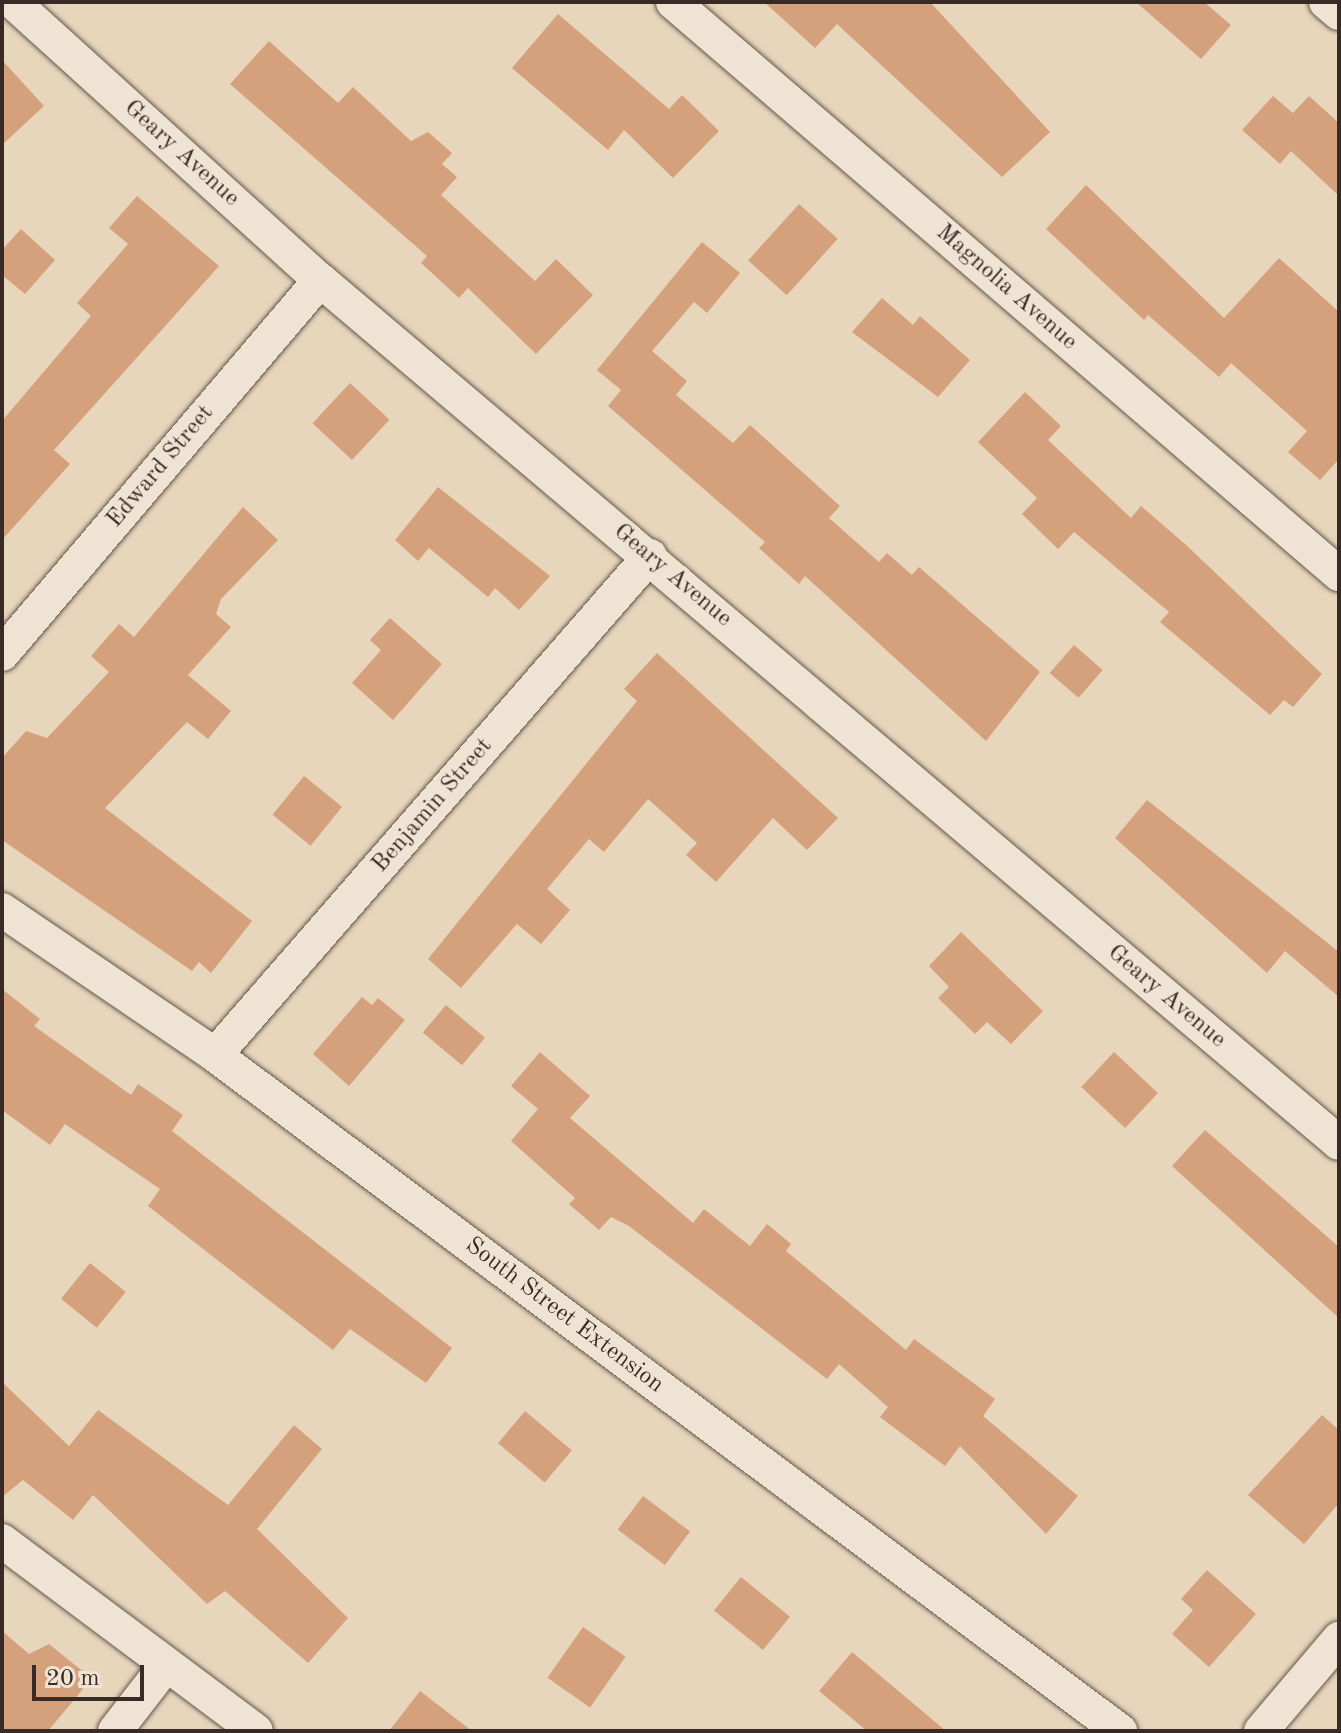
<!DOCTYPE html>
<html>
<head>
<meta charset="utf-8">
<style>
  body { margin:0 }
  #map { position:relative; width:1341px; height:1733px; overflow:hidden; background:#e7d6bb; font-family:"Old Standard TT",serif }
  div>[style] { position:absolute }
  .building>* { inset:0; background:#d5a17d; transform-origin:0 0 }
  .roads { filter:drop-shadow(0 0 2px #64564c) drop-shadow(0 0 2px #64564c) }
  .minor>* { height:34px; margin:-17px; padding:0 17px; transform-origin:17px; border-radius:17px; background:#efe4d3 }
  span { translate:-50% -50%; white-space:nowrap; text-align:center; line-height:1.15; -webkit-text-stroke:8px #efe4d3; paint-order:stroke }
  .street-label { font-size:24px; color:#382b27 }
  .frame { position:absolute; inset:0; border:4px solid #382b27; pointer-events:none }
  .scale { position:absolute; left:32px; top:1665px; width:112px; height:36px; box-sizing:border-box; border:4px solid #382b27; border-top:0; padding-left:10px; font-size:24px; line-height:28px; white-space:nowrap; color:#382b27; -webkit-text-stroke:6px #efe4d3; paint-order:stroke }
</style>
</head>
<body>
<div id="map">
  <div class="building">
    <div style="clip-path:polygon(764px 2px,930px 2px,1050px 132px,1002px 177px,837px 24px,815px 48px)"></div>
    <div style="clip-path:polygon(1136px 2px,1204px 2px,1231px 25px,1201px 59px)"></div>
    <div style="clip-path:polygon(558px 14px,669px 109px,682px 95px,719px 131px,673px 178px,624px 130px,608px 150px,512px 68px)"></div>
    <div style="clip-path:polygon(269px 41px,338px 103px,353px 87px,411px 141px,428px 132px,452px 153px,442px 164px,457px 177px,441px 195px,535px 281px,556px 259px,593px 295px,536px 354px,468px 288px,459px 298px,421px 263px,427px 256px,230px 84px)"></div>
    <div style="clip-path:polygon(2px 60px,44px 106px,2px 145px)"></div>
    <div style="clip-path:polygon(1273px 96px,1293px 113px,1309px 96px,1339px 123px,1339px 196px,1291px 151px,1280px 164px,1242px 130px)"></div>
    <div style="clip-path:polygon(1086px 185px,1224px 318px,1279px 258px,1339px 312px,1339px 459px,1320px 480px,1288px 452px,1307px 431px,1231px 363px,1219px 377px,1148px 315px,1144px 320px,1046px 229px)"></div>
    <div style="clip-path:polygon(137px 196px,219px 266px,54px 450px,70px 464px,2px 540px,2px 421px,91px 316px,77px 303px,128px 244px,109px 228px)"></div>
    <div style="left:799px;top:204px;width:52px;height:76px;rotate:42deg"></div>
    <div style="clip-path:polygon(21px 229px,55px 260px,25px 294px,2px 275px,2px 250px)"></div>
    <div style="clip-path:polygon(702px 242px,740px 273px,707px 313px,694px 302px,652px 351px,687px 381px,676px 395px,733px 443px,750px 425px,840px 506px,829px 518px,879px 562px,887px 553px,912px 575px,919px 567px,1040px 672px,986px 741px,805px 576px,799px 584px,759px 548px,765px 542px,608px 406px,621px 390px,597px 370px)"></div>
    <div style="clip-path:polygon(882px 298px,913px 325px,920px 316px,970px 360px,938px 397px,852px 332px)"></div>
    <div style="left:350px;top:383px;width:54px;height:55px;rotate:43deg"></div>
    <div style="clip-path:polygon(1025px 392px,1061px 426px,1048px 440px,1131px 518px,1141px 506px,1185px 544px,1322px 674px,1293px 707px,1284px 700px,1270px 715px,1160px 622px,1169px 612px,1074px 532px,1058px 549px,1022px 514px,1037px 498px,978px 442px)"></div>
    <div style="clip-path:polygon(438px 487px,550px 576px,519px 610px,495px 588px,488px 597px,429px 548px,418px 561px,395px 540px)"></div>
    <div style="clip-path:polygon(243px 507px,278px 540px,221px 599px,216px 614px,231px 627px,188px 675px,231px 711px,208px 739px,187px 722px,105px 808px,252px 921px,211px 973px,199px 962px,192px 971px,2px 840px,2px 758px,26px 731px,47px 738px,109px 672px,91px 656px,119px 624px,134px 637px)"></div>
    <div style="clip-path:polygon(390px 618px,442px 664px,393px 720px,352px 683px,381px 650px,370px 640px)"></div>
    <div style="left:1074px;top:645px;width:38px;height:37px;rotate:41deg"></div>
    <div style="clip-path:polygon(657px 653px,838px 818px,807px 850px,773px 818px,716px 882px,686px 855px,697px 843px,648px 799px,604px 852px,589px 839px,547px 889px,570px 910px,541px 944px,517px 924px,461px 988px,428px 959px,637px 701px,624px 689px)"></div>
    <div style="left:304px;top:776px;width:49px;height:50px;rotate:39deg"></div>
    <div style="clip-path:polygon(1147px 800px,1339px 952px,1339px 997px,1285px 951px,1267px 973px,1115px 838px)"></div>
    <div style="clip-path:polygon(961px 932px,1043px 1011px,1011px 1044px,987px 1022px,975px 1034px,938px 998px,949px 987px,929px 966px)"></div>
    <div style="clip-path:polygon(2px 989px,40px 1019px,34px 1026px,131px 1095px,138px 1084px,183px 1115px,172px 1131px,452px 1348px,426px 1383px,350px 1329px,333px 1350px,148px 1206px,160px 1189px,65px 1124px,50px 1145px,2px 1110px)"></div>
    <div style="clip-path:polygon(362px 997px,372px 1005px,378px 998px,405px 1020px,349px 1086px,313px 1054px)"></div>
    <div style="left:446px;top:1005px;width:51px;height:36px;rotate:40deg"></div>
    <div style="clip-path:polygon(540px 1052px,590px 1096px,570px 1118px,693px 1223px,704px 1209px,750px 1246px,767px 1224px,791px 1244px,786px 1251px,906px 1350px,914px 1339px,995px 1399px,983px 1416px,1078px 1496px,1046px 1534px,960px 1446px,945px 1466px,880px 1417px,888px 1407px,839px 1364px,827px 1379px,629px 1226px,611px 1217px,599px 1230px,569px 1204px,575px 1198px,511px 1141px,538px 1109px,511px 1086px)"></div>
    <div style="left:1114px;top:1052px;width:60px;height:48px;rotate:43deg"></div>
    <div style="clip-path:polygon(1205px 1130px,1339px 1247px,1339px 1318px,1172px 1166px)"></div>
    <div style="left:90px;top:1263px;width:46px;height:46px;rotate:39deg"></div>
    <div style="clip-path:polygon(2px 1382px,69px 1446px,98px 1410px,228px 1505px,294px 1425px,322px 1449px,257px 1529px,348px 1618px,308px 1663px,225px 1591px,207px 1604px,93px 1495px,73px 1520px,23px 1480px,2px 1497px)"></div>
    <div style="left:525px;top:1411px;width:61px;height:42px;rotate:40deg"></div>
    <div style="clip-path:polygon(1322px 1415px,1339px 1430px,1339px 1503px,1304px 1544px,1248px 1495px)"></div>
    <div style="left:643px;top:1496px;width:59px;height:42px;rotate:37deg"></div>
    <div style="clip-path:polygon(1207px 1570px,1256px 1614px,1209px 1667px,1172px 1634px,1193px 1610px,1181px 1599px)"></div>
    <div style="left:741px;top:1577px;width:63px;height:43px;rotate:39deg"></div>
    <div style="left:583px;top:1627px;width:52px;height:62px;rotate:35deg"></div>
    <div style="clip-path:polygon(2px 1631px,29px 1654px,49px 1644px,86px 1674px,77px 1684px,83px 1689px,48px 1731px,2px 1731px)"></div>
    <div style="clip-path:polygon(852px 1652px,946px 1731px,867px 1731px,819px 1691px)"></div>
    <div style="clip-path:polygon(420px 1691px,472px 1731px,389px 1731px)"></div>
  </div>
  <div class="roads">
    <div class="minor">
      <div style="left:13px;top:2px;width:414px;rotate:42.2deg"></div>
      <div style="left:320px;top:280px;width:1335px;rotate:40.26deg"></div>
      <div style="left:673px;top:2px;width:878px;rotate:40.66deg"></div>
      <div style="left:1326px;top:2px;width:17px;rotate:40deg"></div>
      <div style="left:2px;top:654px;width:491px;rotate:-49.6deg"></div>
      <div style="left:2px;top:910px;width:258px;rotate:34.2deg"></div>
      <div style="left:215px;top:1055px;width:1130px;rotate:36.76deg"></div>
      <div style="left:215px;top:1055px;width:662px;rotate:-48.92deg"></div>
      <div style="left:2px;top:1541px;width:317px;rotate:36.8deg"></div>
      <div style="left:115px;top:1731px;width:83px;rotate:-52.3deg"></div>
      <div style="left:1261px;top:1731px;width:121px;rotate:-49.7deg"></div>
    </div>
  </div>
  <div class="street-label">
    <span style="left:181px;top:154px;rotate:42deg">Geary Avenue</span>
    <span style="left:1006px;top:288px;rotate:41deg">Magnolia Avenue</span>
    <span style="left:161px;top:467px;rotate:-50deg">Edward Street</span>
    <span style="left:672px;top:576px;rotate:40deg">Geary Avenue</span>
    <span style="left:433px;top:806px;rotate:-49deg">Benjamin Street</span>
    <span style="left:1166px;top:997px;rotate:40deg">Geary Avenue</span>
    <span style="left:564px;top:1316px;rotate:37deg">South Street Extension</span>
  </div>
  <div class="frame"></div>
  <div class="scale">20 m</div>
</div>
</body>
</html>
